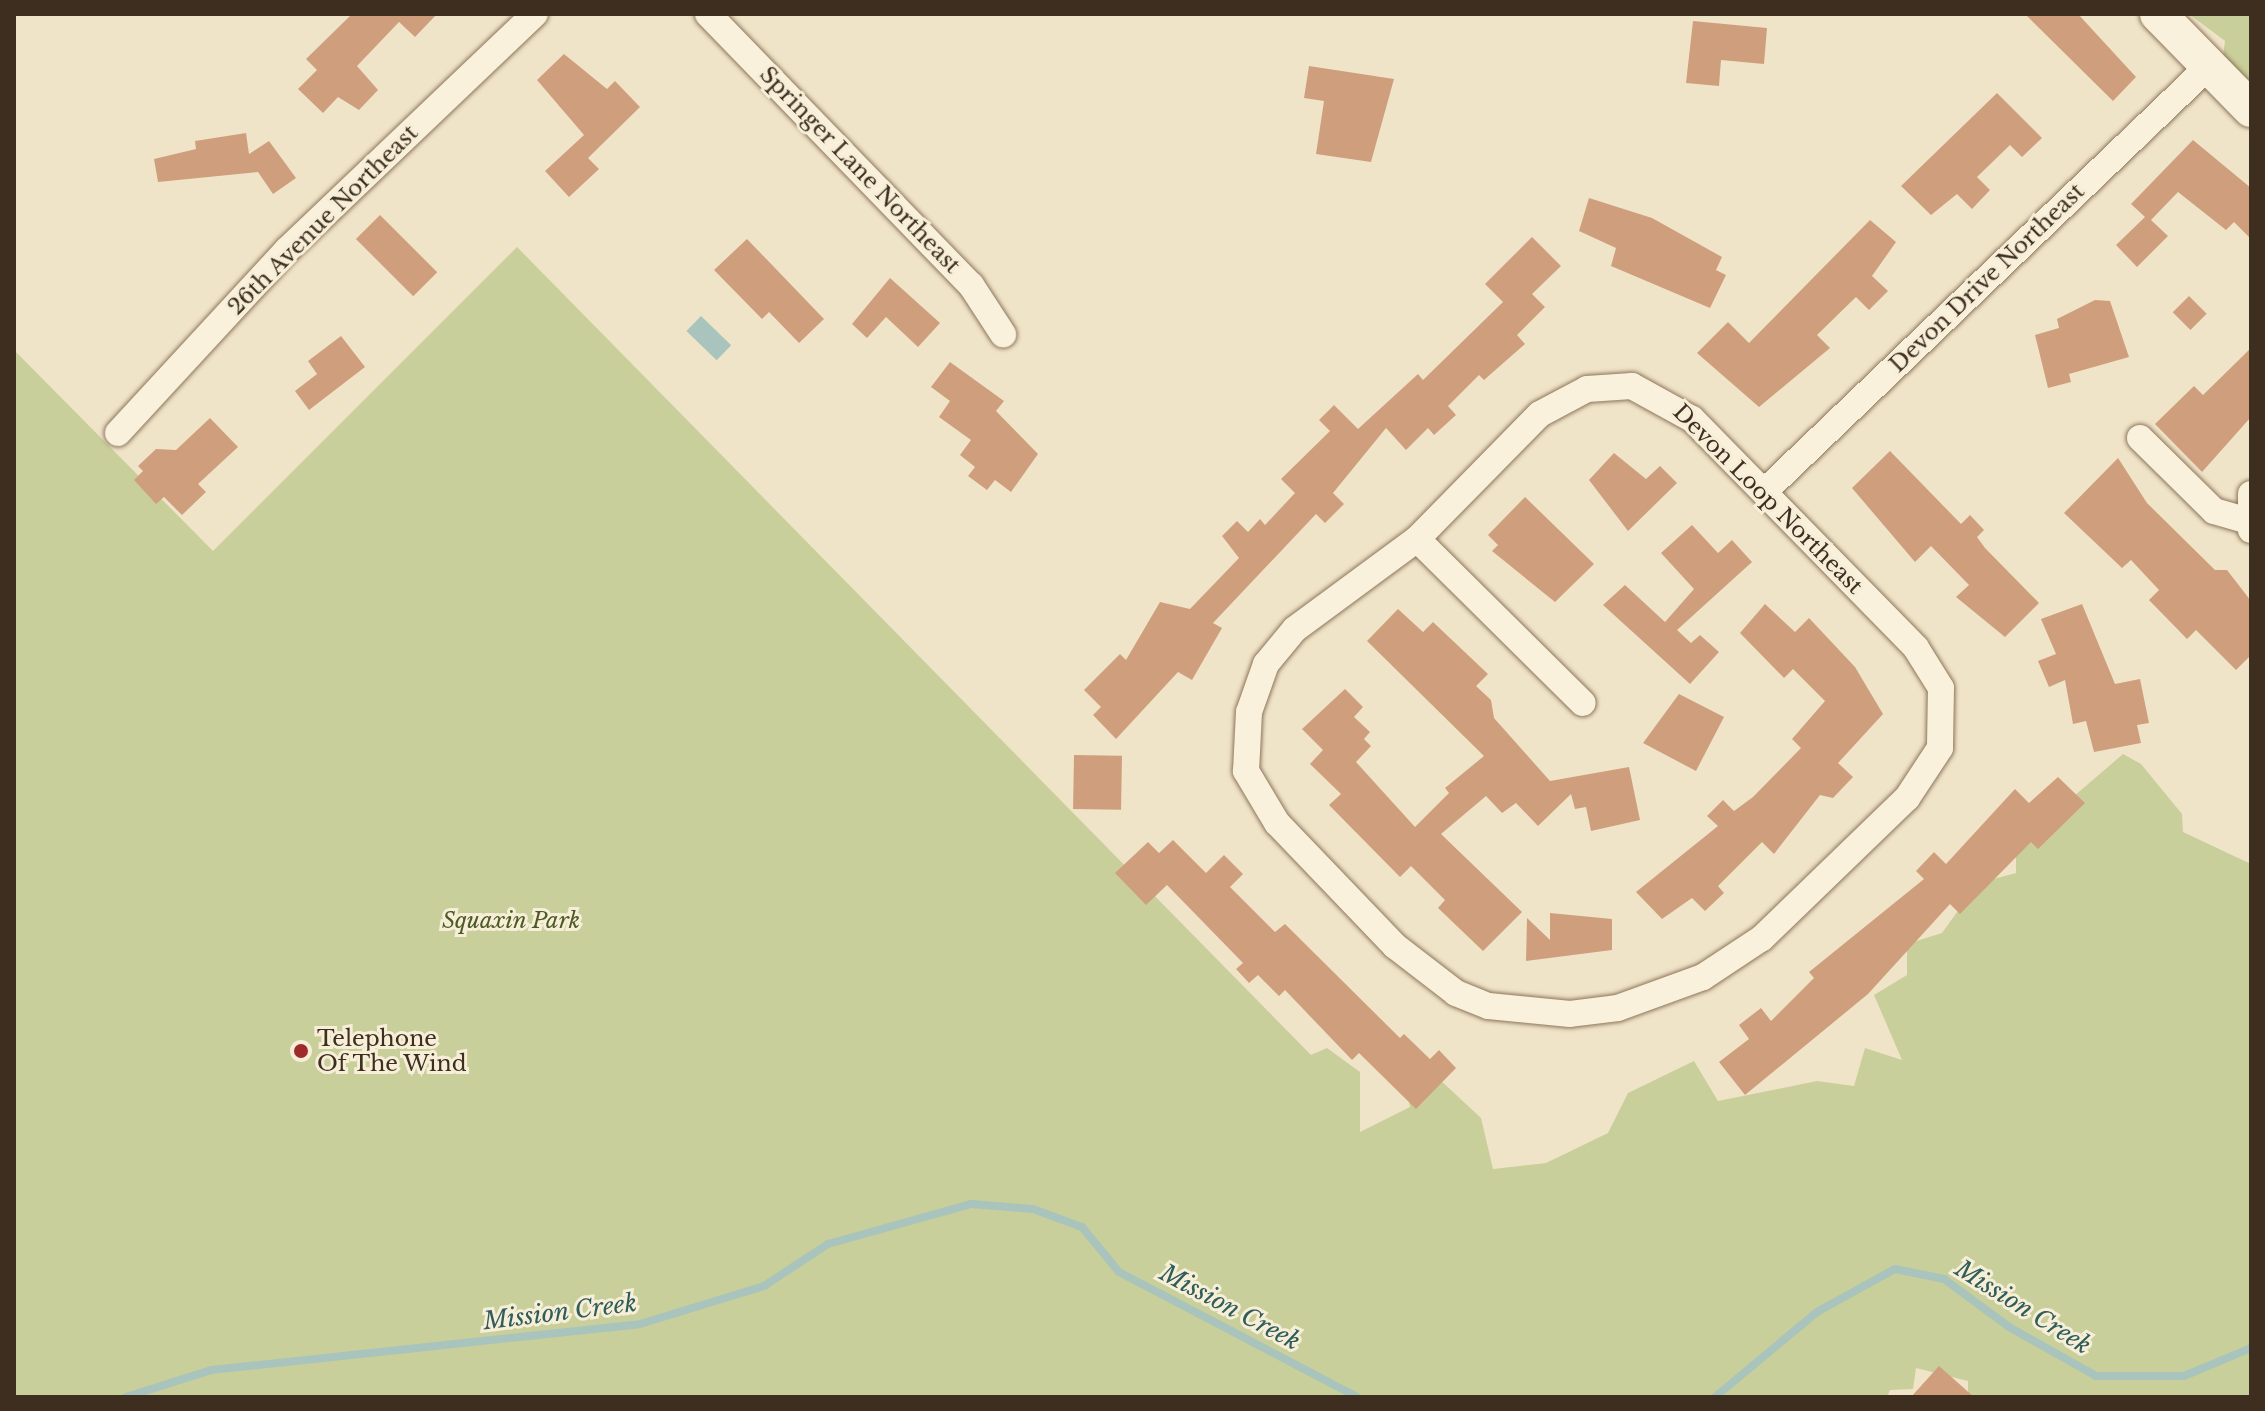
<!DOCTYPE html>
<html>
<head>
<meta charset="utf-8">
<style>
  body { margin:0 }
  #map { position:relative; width:2265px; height:1411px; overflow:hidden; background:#f0e4c8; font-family:"Libre Baskerville",serif }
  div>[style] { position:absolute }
  .green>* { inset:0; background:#c9cf9b }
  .water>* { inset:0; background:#a9c4bc; transform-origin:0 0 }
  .stream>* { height:8px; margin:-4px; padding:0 4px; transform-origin:4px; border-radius:4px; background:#a9c4bc }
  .building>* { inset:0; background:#cf9f7d; transform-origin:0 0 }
  .roads { filter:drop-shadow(0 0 2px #8d765c) drop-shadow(0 0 2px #8d765c) }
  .street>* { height:26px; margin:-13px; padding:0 13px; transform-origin:13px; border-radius:13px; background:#faf1dc }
  .secondary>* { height:36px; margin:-18px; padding:0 18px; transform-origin:18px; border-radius:18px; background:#faf1dc }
  .dots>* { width:22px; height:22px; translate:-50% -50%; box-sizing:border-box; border:4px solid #f7eed8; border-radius:50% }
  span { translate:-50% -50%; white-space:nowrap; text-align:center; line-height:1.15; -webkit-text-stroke:6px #f7eed8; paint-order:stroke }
  .street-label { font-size:22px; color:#3d2e20 }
  .park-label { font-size:22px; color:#4d5a26; font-style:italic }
  .poi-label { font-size:22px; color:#3d2e20 }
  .left { translate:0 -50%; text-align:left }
  .water-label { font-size:24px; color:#2f5d5a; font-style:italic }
  .frame { position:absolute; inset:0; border:16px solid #3d2e20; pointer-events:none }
</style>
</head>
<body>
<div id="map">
  <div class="green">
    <div style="clip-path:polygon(2189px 14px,2251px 14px,2251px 81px,2222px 64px,2225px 41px)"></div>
    <div style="clip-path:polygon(517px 247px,1311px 1055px,1327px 1048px,1360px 1072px,1360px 1132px,1410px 1107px,1408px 1096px,1438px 1078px,1481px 1118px,1493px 1169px,1546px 1163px,1608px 1133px,1628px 1093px,1694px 1061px,1718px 1101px,1817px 1081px,1854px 1086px,1865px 1048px,1902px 1060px,1874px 995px,1907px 975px,1907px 944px,1942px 933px,1978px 883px,2016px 873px,2016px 846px,2123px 754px,2141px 764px,2182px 814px,2183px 832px,2251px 864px,2251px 1397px,1968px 1397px,1968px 1381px,1916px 1368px,1913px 1389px,1890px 1390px,1887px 1397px,14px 1397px,14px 350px,213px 551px)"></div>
  </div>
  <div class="water">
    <div style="left:701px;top:316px;width:42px;height:21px;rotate:44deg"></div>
  </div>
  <div class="stream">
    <div style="left:126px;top:1397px;width:89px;rotate:-17.6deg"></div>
    <div style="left:211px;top:1370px;width:431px;rotate:-6.1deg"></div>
    <div style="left:640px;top:1324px;width:130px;rotate:-17deg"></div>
    <div style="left:764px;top:1286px;width:77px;rotate:-33.3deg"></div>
    <div style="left:828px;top:1244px;width:148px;rotate:-15.6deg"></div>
    <div style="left:971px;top:1204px;width:62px;rotate:4.6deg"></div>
    <div style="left:1033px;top:1209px;width:52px;rotate:20.2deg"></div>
    <div style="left:1082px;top:1227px;width:58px;rotate:50.6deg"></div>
    <div style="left:1119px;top:1272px;width:269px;rotate:27.7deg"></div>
    <div style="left:1715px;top:1397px;width:133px;rotate:-39.8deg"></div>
    <div style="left:1817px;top:1312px;width:89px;rotate:-28.9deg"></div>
    <div style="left:1895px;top:1269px;width:50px;rotate:11.5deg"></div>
    <div style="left:1944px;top:1279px;width:81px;rotate:36.4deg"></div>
    <div style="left:2009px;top:1327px;width:100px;rotate:29.4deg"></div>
    <div style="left:2096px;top:1376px;width:88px"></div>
    <div style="left:2184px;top:1376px;width:73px;rotate:-22.7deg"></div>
  </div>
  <div class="building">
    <div style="clip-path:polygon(352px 14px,437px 14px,415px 37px,399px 22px,357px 66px,378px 90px,359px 110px,338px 97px,323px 113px,298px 89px,317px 70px,306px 59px)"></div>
    <div style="clip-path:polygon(2025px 14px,2078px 14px,2136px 77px,2113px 101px)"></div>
    <div style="clip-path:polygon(1693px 21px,1767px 28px,1764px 64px,1721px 60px,1719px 86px,1686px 83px)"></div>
    <div style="clip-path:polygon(564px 54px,607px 89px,615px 81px,640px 107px,588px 158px,599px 169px,569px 197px,545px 171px,584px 135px,537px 80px)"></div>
    <div style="clip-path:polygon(1309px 66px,1394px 79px,1371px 162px,1316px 154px,1324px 101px,1304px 98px)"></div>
    <div style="clip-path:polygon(1997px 93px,2042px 138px,2022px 157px,2010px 145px,1977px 177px,1990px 190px,1972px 209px,1957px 194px,1931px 215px,1901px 186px)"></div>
    <div style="clip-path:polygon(246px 133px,249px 154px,269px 141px,296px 178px,273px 194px,258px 172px,158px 182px,154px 159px,196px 149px,195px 141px)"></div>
    <div style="clip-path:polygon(2193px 140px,2251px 188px,2251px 239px,2234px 222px,2226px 230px,2178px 192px,2151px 220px,2168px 236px,2137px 267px,2116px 245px,2145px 217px,2131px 204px)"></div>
    <div style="clip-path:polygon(1589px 198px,1652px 218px,1722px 257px,1716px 270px,1726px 275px,1710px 308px,1611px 266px,1616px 248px,1579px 231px)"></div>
    <div style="left:380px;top:215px;width:81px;height:34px;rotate:45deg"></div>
    <div style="clip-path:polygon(1870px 220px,1896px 242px,1872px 276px,1888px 291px,1869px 310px,1856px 297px,1817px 335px,1830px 348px,1759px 407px,1697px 353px,1728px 322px,1749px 343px)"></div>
    <div style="clip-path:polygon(1532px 237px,1561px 266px,1532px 294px,1545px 307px,1517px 335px,1525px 344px,1484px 380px,1479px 375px,1448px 406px,1456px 415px,1434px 435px,1428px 428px,1406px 450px,1386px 428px,1333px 493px,1344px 504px,1325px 523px,1316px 514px,1213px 623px,1222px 628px,1192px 680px,1178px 672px,1116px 739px,1093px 715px,1101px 707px,1084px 690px,1120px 654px,1126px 660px,1160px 602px,1190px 609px,1239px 558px,1222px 536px,1237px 521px,1248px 532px,1260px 519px,1265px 525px,1295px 493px,1281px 479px,1330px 431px,1319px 420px,1334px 405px,1358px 429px,1418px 374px,1423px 380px,1503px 302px,1485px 284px)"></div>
    <div style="clip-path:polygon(747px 239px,824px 319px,799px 343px,769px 312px,762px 319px,714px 270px)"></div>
    <div style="clip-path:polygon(890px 278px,940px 323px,918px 347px,886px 317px,867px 338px,852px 324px)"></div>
    <div style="left:2189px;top:296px;width:25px;height:23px;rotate:45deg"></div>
    <div style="clip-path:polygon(2095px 300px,2110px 301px,2129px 357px,2069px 374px,2071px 382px,2048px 388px,2035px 335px,2059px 328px,2057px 319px)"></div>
    <div style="clip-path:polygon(341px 336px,365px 367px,309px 410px,295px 391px,317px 374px,308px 361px)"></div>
    <div style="clip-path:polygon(2251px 348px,2251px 417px,2202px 472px,2155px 424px,2194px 386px,2203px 395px)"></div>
    <div style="clip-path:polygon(950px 362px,1004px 401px,996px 411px,1038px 454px,1011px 492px,995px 480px,987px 490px,968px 476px,975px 467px,960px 455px,971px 440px,939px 417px,950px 401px,931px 387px)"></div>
    <div style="clip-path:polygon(210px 418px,238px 447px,198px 484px,206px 492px,182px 515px,164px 497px,156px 504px,134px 480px,143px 471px,138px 466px,156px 449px,176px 450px)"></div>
    <div style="clip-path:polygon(1890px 451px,1961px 524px,1970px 515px,1984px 530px,1977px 537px,1985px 548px,2039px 603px,2005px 637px,1956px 597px,1969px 585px,1931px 546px,1915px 562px,1852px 488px)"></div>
    <div style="clip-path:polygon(1614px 453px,1646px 479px,1660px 466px,1677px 483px,1628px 531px,1589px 480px)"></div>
    <div style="clip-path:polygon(2118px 458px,2147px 503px,2215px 570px,2227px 570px,2251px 601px,2251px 655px,2236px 670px,2196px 630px,2187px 639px,2149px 600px,2159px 590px,2131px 560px,2122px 568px,2064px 513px)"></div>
    <div style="clip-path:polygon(1525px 497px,1594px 564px,1555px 602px,1492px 551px,1498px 545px,1488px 535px)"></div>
    <div style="clip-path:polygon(1692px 525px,1718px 553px,1732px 540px,1752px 562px,1677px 630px,1691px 643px,1700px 635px,1719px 652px,1690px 684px,1603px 605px,1625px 585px,1665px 622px,1694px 589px,1661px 553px)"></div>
    <div style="clip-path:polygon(1765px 604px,1795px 632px,1809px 618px,1855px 667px,1883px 714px,1838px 763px,1853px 777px,1833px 798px,1820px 795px,1774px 854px,1762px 842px,1718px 886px,1724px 893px,1705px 911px,1692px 898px,1662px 919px,1636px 892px,1718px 826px,1707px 816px,1723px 800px,1734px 811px,1753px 797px,1801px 748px,1792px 739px,1825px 701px,1793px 669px,1784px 678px,1740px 633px)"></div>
    <div style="clip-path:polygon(2082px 604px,2115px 684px,2140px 679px,2149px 723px,2137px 725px,2141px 743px,2094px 752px,2086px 721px,2073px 724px,2065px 680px,2049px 687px,2038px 661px,2056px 654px,2041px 619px)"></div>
    <div style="clip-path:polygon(1398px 609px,1423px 632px,1433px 622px,1488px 674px,1476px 686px,1491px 700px,1494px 718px,1550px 781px,1629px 767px,1640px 820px,1591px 831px,1586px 807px,1575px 809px,1571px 794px,1538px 826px,1516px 803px,1502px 813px,1486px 796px,1441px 834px,1522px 912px,1483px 951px,1438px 908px,1445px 900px,1411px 866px,1400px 877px,1329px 805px,1341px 794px,1310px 764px,1323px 750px,1302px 729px,1345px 689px,1363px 707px,1354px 717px,1370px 732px,1364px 739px,1371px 746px,1356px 762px,1415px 827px,1449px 793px,1445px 788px,1484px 756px,1367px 641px)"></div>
    <div style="clip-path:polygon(1679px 694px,1724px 717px,1696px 771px,1643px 743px)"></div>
    <div style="left:1074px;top:755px;width:48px;height:54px;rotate:1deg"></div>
    <div style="clip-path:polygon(2058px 777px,2085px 803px,2038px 849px,2031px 842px,1960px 914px,1950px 904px,1868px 994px,1745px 1095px,1719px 1062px,1749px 1039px,1739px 1025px,1761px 1008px,1771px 1021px,1814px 978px,1809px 972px,1924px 879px,1916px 871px,1934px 852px,1946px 864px,2015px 789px,2029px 803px)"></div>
    <div style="clip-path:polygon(1173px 840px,1206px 873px,1224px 855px,1243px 874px,1230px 887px,1275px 932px,1285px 924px,1400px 1038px,1404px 1034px,1430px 1059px,1439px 1050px,1456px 1068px,1416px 1109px,1359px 1053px,1352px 1060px,1285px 990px,1279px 996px,1258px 975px,1249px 983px,1236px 969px,1243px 963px,1167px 885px,1146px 905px,1115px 873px,1148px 842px,1159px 853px)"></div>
    <div style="clip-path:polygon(1550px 913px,1612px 919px,1612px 950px,1526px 961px,1527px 918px,1550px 940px)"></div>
    <div style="clip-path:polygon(1939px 1366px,1974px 1397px,1911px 1397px)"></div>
  </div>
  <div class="roads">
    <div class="street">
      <div style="left:708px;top:14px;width:378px;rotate:45.9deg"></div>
      <div style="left:971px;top:285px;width:59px;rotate:56.9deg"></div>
      <div style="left:1632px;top:386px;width:68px;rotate:28.8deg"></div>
      <div style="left:1692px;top:419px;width:320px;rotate:45.6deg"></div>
      <div style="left:1916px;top:648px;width:47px;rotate:58deg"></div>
      <div style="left:1941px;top:688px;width:60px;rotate:91deg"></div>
      <div style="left:1940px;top:748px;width:60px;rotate:123.4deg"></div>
      <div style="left:1907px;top:798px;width:202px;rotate:136deg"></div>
      <div style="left:1762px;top:938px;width:71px;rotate:146.5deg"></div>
      <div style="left:1703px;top:977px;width:90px;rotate:160deg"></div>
      <div style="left:1618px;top:1008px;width:48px;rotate:172.9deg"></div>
      <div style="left:1570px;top:1014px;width:82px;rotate:-174.4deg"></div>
      <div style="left:1488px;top:1006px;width:35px;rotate:-158deg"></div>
      <div style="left:1456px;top:993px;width:77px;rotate:-142.4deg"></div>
      <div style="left:1395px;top:946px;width:170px;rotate:-133.8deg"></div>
      <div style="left:1277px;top:823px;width:61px;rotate:-120.8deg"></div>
      <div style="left:1246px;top:771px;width:59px;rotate:-87.1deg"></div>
      <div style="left:1249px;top:712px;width:51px;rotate:-70.5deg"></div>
      <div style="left:1266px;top:664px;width:45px;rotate:-50.4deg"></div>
      <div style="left:1295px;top:629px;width:152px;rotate:-36.4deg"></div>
      <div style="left:1417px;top:539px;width:175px;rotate:-45.5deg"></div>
      <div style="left:1540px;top:414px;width:53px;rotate:-28deg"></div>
      <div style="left:1587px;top:389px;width:45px;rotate:-3.8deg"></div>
      <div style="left:118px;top:433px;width:249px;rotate:-47.3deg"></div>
      <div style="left:287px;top:250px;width:342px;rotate:-43.6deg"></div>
      <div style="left:2140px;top:438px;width:104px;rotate:44.6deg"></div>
      <div style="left:2214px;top:511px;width:36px;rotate:16deg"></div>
      <div style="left:1765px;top:491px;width:615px;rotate:-43.75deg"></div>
      <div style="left:2251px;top:494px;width:36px;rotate:90deg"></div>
      <div style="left:1417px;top:539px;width:233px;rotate:44.7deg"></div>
    </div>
    <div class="secondary">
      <div style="left:2158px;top:14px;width:133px;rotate:45.6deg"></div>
    </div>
  </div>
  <div class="dots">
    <div style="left:301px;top:1051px;background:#9e2a2b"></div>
  </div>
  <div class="street-label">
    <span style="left:860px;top:170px;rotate:46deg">Springer Lane Northeast</span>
    <span style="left:323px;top:220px;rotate:-45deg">26th Avenue Northeast</span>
    <span style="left:1987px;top:278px;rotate:-44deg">Devon Drive Northeast</span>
    <span style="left:1768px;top:499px;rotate:45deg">Devon Loop Northeast</span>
  </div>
  <div class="park-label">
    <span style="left:511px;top:921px">Squaxin Park</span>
  </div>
  <div class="poi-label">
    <span class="left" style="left:317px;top:1051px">Telephone<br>Of The Wind</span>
  </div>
  <div class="water-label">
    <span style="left:1230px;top:1307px;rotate:28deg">Mission Creek</span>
    <span style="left:2023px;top:1307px;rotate:32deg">Mission Creek</span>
    <span style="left:560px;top:1312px;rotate:-7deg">Mission Creek</span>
  </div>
  <div class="frame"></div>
</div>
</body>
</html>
